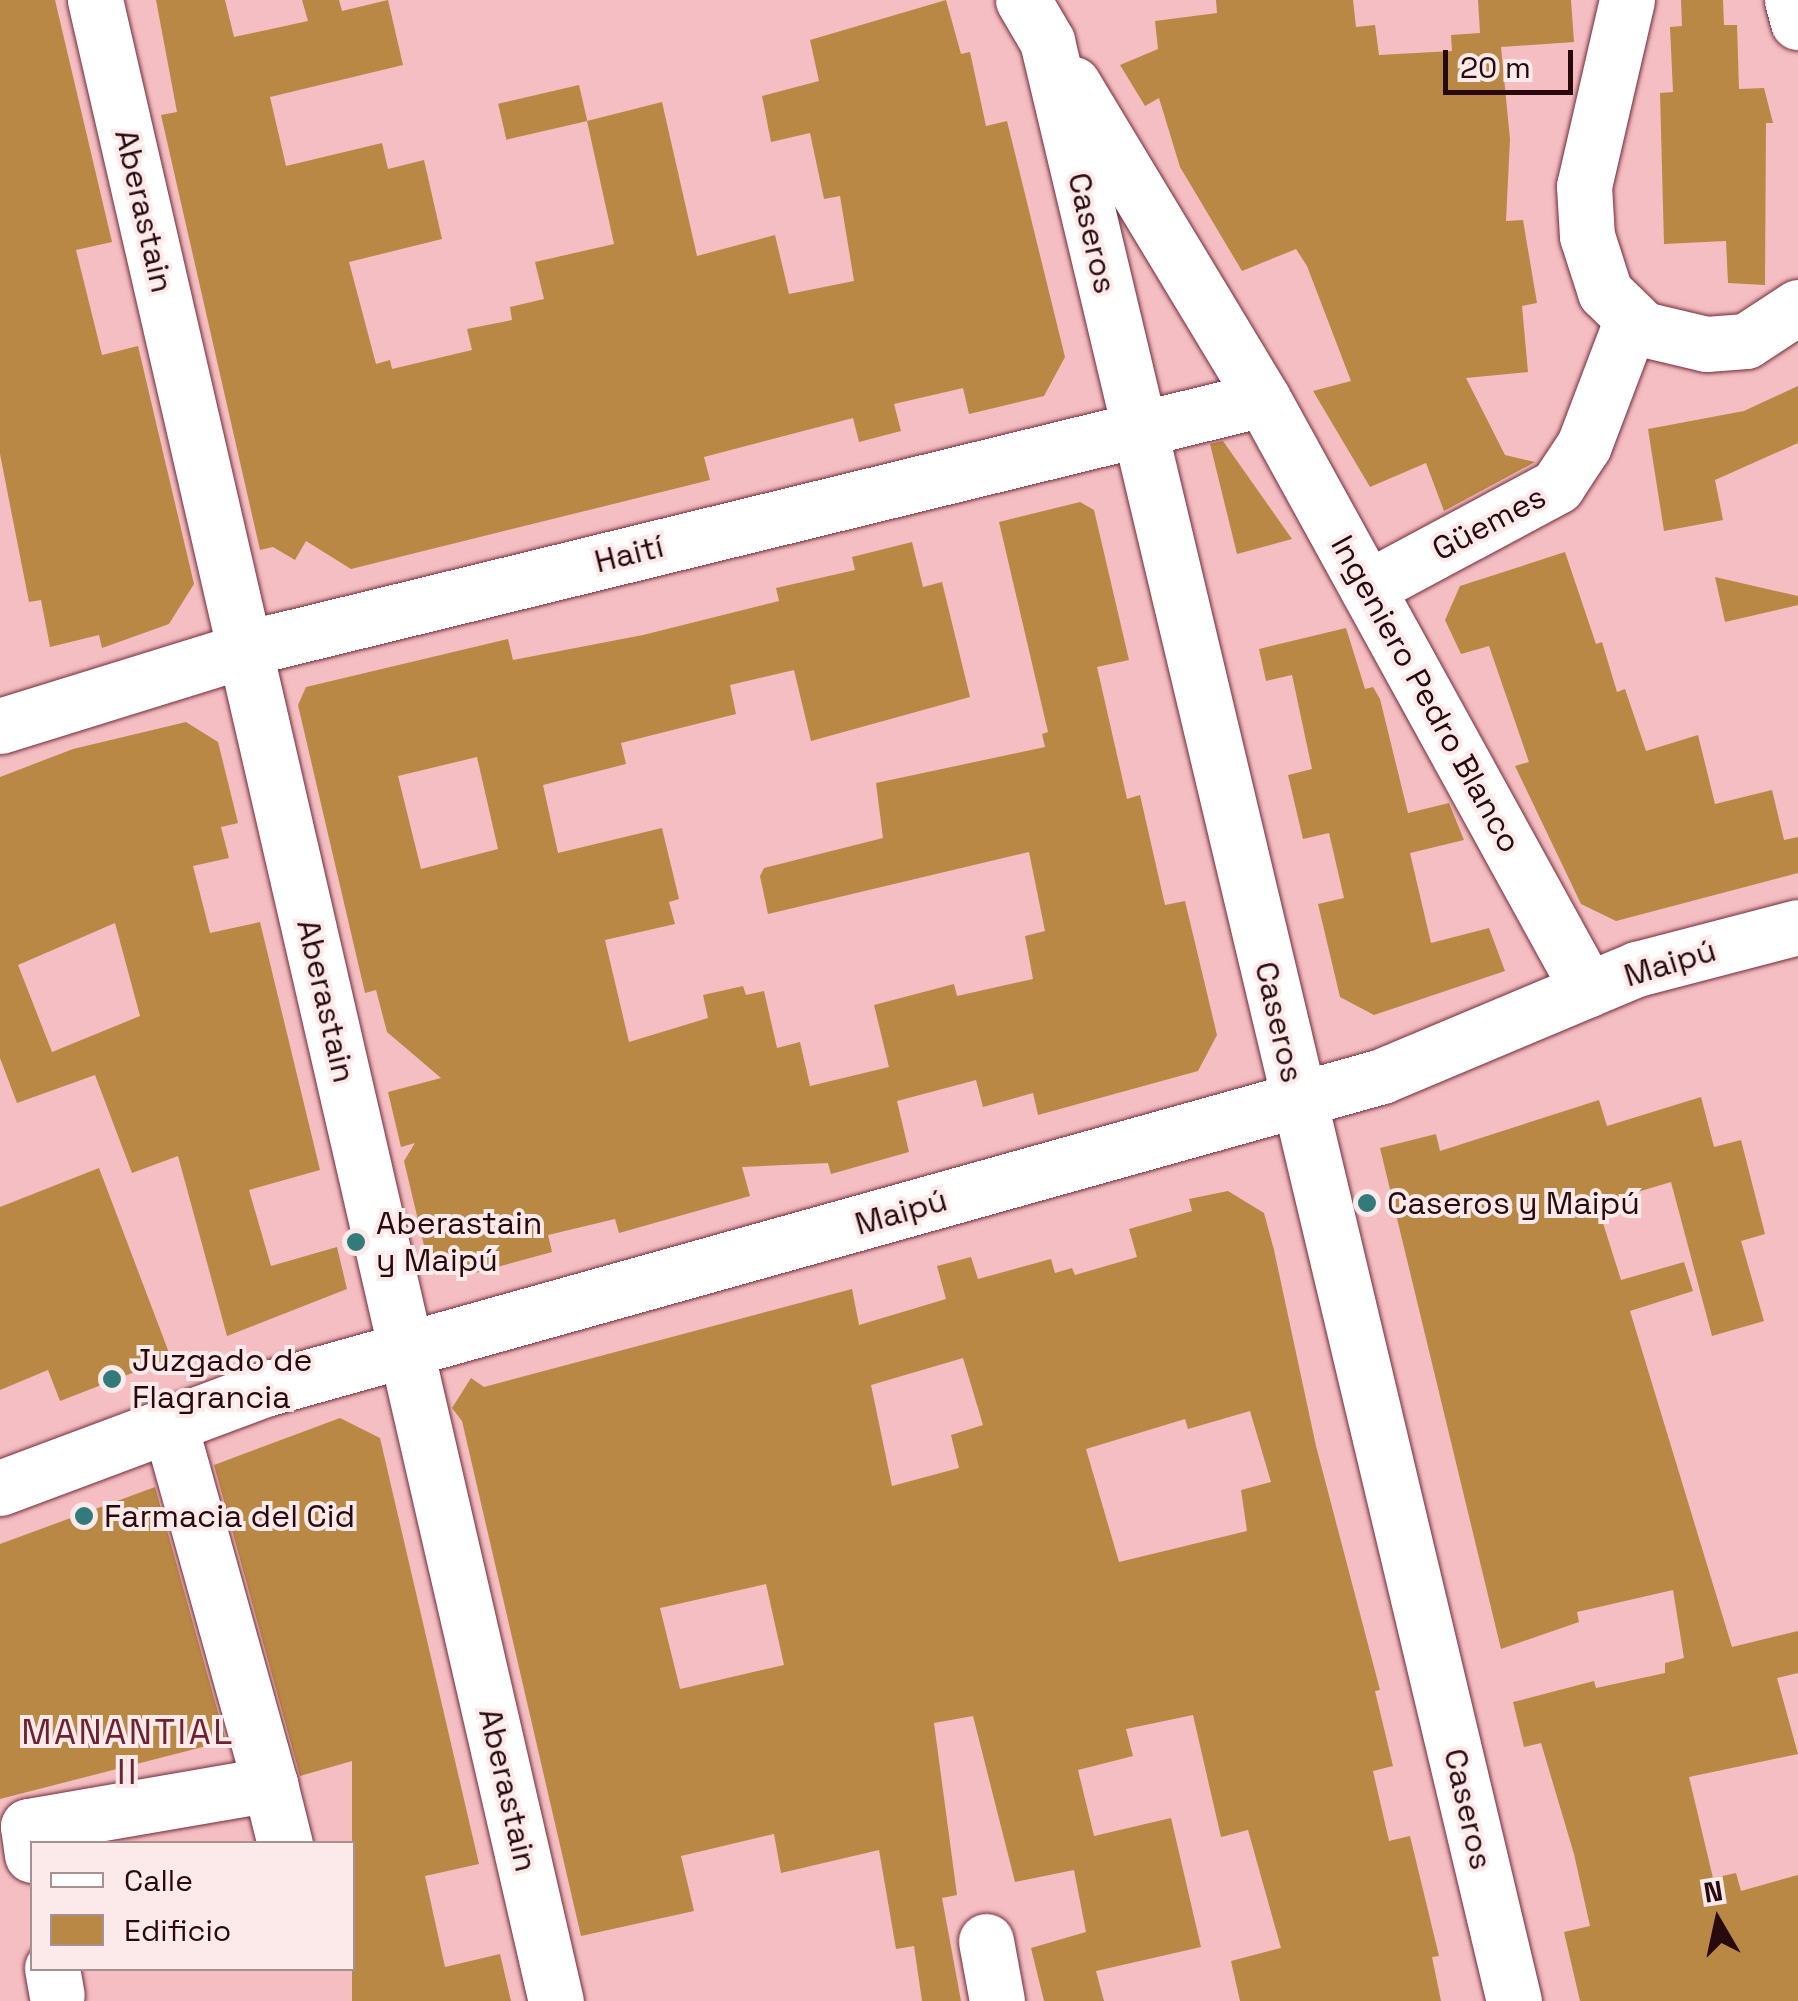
<!DOCTYPE html>
<html>
<head>
<meta charset="utf-8">
<style>
  body { margin:0 }
  #map { position:relative; width:1798px; height:2001px; overflow:hidden; background:#f4bec2; font-family:"Space Grotesk",sans-serif }
  div>[style] { position:absolute }
  .building>* { inset:0; background:#b98844; transform-origin:0 0 }
  .roads { filter:drop-shadow(0 0 2px #752b37) drop-shadow(0 0 2px #752b37) }
  .minor>* { height:55px; margin:-27.5px; padding:0 27.5px; transform-origin:27.5px; border-radius:27.5px; background:#fff }
  .dots>* { width:28px; height:28px; translate:-50% -50%; box-sizing:border-box; border:5px solid #fce9ea; border-radius:50% }
  span { translate:-50% -50%; white-space:nowrap; text-align:center; line-height:1.15; -webkit-text-stroke:8px #fce9ea; paint-order:stroke }
  .street-label { font-size:32px; color:#28090e }
  .poi-label { font-size:32px; color:#28090e }
  .left { translate:0 -50%; text-align:left }
  .neighbourhood-label { font-size:35px; color:#6c2230; letter-spacing:2.5px }
  .legend { position:absolute; left:30px; top:1841px; width:325px; height:130px; box-sizing:border-box; background:#fce9ea; border:2px solid #a78f92; margin:0; padding:12px 18px; list-style:none; font-size:30px; color:#28090e }
  .legend li { display:flex; align-items:center; gap:20px; height:50px }
  .legend b { width:50px; border:2px solid #a78f92 }
  .north { position:absolute; left:1668px; top:1871px; width:100px; height:100px; -webkit-text-stroke:8px #fce9ea; paint-order:stroke; rotate:351deg; font-size:28px; font-weight:700; line-height:40px; text-align:center; color:#28090e }
  .north::after { content:''; display:block; margin:auto; width:35px; height:45px; background:#28090e; clip-path:polygon(50% 0,100% 100%,50% 72%,0 100%) }
  .scale { position:absolute; left:1443px; top:50px; width:130px; height:45px; box-sizing:border-box; border:5px solid #28090e; border-top:0; padding-left:12px; font-size:30px; line-height:35px; white-space:nowrap; color:#28090e; -webkit-text-stroke:8px #fce9ea; paint-order:stroke }
</style>
</head>
<body>
<div id="map">
  <div class="building">
    <div style="clip-path:polygon(0 0,55px 0,112px 242px,76px 250px,102px 355px,138px 346px,194px 584px,169px 624px,102px 648px,99px 635px,50px 647px,41px 600px,29px 602px,0 454px)"></div>
    <div style="clip-path:polygon(156px 0,225px 0,234px 37px,308px 21px,302px 0,339px 0,342px 11px,388px 0,403px 65px,270px 97px,286px 166px,382px 143px,388px 169px,424px 160px,442px 239px,349px 262px,376px 364px,390px 360px,392px 369px,472px 350px,467px 329px,512px 320px,510px 307px,544px 299px,535px 262px,614px 244px,587px 121px,662px 102px,697px 256px,775px 235px,789px 294px,854px 281px,840px 196px,824px 199px,810px 133px,771px 142px,762px 96px,819px 81px,810px 40px,946px 0,961px 54px,970px 52px,986px 126px,1007px 121px,1065px 357px,1044px 396px,969px 414px,963px 388px,894px 404px,901px 431px,859px 442px,853px 418px,704px 457px,710px 480px,351px 569px,306px 541px,295px 560px,273px 547px,260px 550px,161px 115px,177px 112px)"></div>
    <div style="clip-path:polygon(1216px 0,1353px 0,1356px 27px,1375px 25px,1379px 55px,1452px 51px,1451px 35px,1480px 33px,1478px 0,1571px 0,1574px 42px,1501px 47px,1510px 139px,1506px 221px,1523px 220px,1537px 303px,1522px 306px,1528px 372px,1466px 378px,1505px 455px,1535px 462px,1444px 511px,1426px 463px,1370px 487px,1313px 391px,1351px 381px,1307px 266px,1296px 249px,1242px 271px,1180px 167px,1159px 98px,1145px 106px,1120px 65px,1158px 49px,1155px 21px,1217px 13px)"></div>
    <div style="clip-path:polygon(1681px 0,1723px 0,1724px 25px,1737px 25px,1739px 89px,1764px 88px,1773px 123px,1766px 123px,1765px 285px,1728px 283px,1726px 241px,1664px 244px,1660px 93px,1673px 92px,1670px 27px,1682px 26px)"></div>
    <div style="left:579px;top:85px;width:37px;height:83px;rotate:77deg"></div>
    <div style="clip-path:polygon(1798px 386px,1798px 443px,1715px 480px,1723px 520px,1664px 531px,1648px 429px,1744px 411px)"></div>
    <div style="clip-path:polygon(1223px 441px,1292px 539px,1237px 554px,1210px 444px)"></div>
    <div style="clip-path:polygon(evenodd,1080px 502px,1094px 510px,1129px 660px,1097px 667px,1127px 799px,1140px 795px,1165px 905px,1185px 901px,1217px 1035px,1198px 1071px,1038px 1115px,1033px 1093px,983px 1107px,976px 1080px,897px 1101px,909px 1152px,831px 1174px,828px 1163px,742px 1167px,750px 1196px,619px 1233px,615px 1219px,548px 1235px,552px 1252px,461px 1277px,427px 1258px,404px 1161px,415px 1143px,401px 1147px,388px 1092px,441px 1078px,387px 1032px,376px 990px,365px 993px,298px 705px,306px 687px,508px 639px,513px 660px,643px 635px,779px 601px,776px 588px,855px 570px,852px 557px,912px 542px,923px 587px,942px 582px,970px 697px,811px 741px,794px 670px,730px 685px,736px 714px,621px 743px,626px 764px,543px 785px,558px 853px,662px 828px,679px 899px,669px 902px,675px 924px,605px 940px,629px 1042px,708px 1018px,703px 995px,743px 986px,746px 995px,764px 991px,777px 1048px,800px 1042px,810px 1086px,889px 1067px,874px 1005px,954px 984px,957px 996px,1033px 979px,1025px 936px,1045px 931px,1029px 852px,768px 914px,760px 876px,764px 868px,883px 838px,876px 783px,1045px 747px,1042px 734px,1048px 732px,999px 522px,1080px 502px,477px 757px,498px 849px,421px 869px,398px 776px,477px 757px)"></div>
    <div style="clip-path:polygon(1565px 552px,1596px 644px,1602px 642px,1617px 692px,1625px 689px,1646px 751px,1698px 735px,1715px 804px,1772px 790px,1784px 840px,1798px 837px,1798px 873px,1616px 921px,1581px 904px,1515px 766px,1529px 762px,1489px 646px,1461px 654px,1445px 620px,1460px 586px)"></div>
    <div style="clip-path:polygon(1715px 577px,1798px 596px,1798px 605px,1725px 622px)"></div>
    <div style="clip-path:polygon(1346px 628px,1365px 689px,1373px 687px,1380px 699px,1408px 813px,1449px 803px,1464px 840px,1410px 853px,1431px 943px,1489px 928px,1505px 971px,1374px 1015px,1340px 997px,1318px 904px,1344px 898px,1329px 833px,1303px 839px,1288px 775px,1312px 769px,1292px 675px,1266px 681px,1259px 649px)"></div>
    <div style="clip-path:polygon(evenodd,186px 722px,218px 742px,238px 823px,221px 827px,229px 858px,193px 866px,210px 933px,260px 922px,320px 1170px,249px 1190px,271px 1266px,337px 1247px,347px 1289px,227px 1336px,178px 1156px,132px 1173px,95px 1075px,17px 1103px,0 1058px,0 777px,73px 749px,186px 722px,115px 923px,140px 1016px,52px 1052px,18px 965px,115px 923px)"></div>
    <div style="clip-path:polygon(1701px 1097px,1714px 1147px,1741px 1140px,1765px 1234px,1741px 1241px,1764px 1321px,1712px 1336px,1671px 1182px,1597px 1204px,1621px 1280px,1684px 1262px,1693px 1291px,1630px 1311px,1732px 1647px,1798px 1631px,1798px 1673px,1777px 1678px,1798px 1754px,1689px 1777px,1713px 1878px,1736px 1873px,1741px 1891px,1798px 1875px,1798px 2001px,1580px 2001px,1564px 1932px,1590px 1926px,1574px 1854px,1541px 1743px,1524px 1747px,1513px 1702px,1594px 1681px,1596px 1688px,1665px 1673px,1665px 1663px,1684px 1658px,1673px 1590px,1577px 1612px,1579px 1622px,1501px 1649px,1380px 1148px,1436px 1134px,1440px 1151px,1599px 1100px,1607px 1126px)"></div>
    <div style="clip-path:polygon(99px 1168px,171px 1358px,60px 1401px,48px 1370px,0 1390px,0 1207px)"></div>
    <div style="clip-path:polygon(evenodd,1228px 1191px,1264px 1213px,1274px 1250px,1316px 1446px,1380px 1690px,1375px 1691px,1393px 1766px,1373px 1771px,1389px 1841px,1410px 1836px,1439px 1956px,1432px 1957px,1441px 2001px,1240px 2001px,1231px 1961px,1281px 1948px,1248px 1830px,1221px 1837px,1193px 1715px,1126px 1729px,1133px 1756px,1078px 1770px,1094px 1836px,1171px 1818px,1201px 1947px,1096px 1971px,1104px 2001px,1044px 2001px,1031px 1948px,1086px 1932px,1074px 1870px,1015px 1882px,973px 1716px,934px 1723px,957px 1895px,942px 1898px,961px 2001px,922px 2001px,914px 1946px,896px 1949px,879px 1850px,781px 1873px,774px 1834px,681px 1856px,694px 1911px,581px 1936px,462px 1421px,452px 1408px,471px 1378px,484px 1387px,852px 1289px,859px 1325px,946px 1299px,937px 1266px,971px 1257px,978px 1279px,1051px 1259px,1055px 1273px,1072px 1268px,1075px 1275px,1137px 1257px,1129px 1229px,1192px 1211px,1189px 1199px,1228px 1191px,963px 1358px,983px 1425px,951px 1435px,959px 1468px,892px 1486px,871px 1385px,963px 1358px,1228px 1191px,1250px 1411px,1271px 1482px,1241px 1490px,1247px 1531px,1119px 1562px,1086px 1449px,1185px 1419px,1188px 1429px,1250px 1411px,1228px 1191px,766px 1584px,784px 1665px,680px 1689px,660px 1608px,766px 1584px)"></div>
    <div style="clip-path:polygon(340px 1418px,380px 1438px,479px 1864px,425px 1876px,445px 1967px,500px 1954px,511px 2001px,352px 2001px,352px 1761px,300px 1776px,214px 1465px)"></div>
    <div style="clip-path:polygon(155px 1487px,226px 1741px,0 1799px,0 1544px)"></div>
  </div>
  <div class="roads">
    <div class="minor">
      <div style="left:95px;top:0;width:2053px;rotate:77.03deg"></div>
      <div style="left:1023px;top:0;width:48px;rotate:59.7deg"></div>
      <div style="left:1047px;top:41px;width:2015px;rotate:76.6deg"></div>
      <div style="left:1627px;top:0;width:191px;rotate:103deg"></div>
      <div style="left:1584px;top:186px;width:50px;rotate:86.6deg"></div>
      <div style="left:1587px;top:236px;width:59px;rotate:72.2deg"></div>
      <div style="left:1605px;top:292px;width:53px;rotate:44.2deg"></div>
      <div style="left:1643px;top:329px;width:65px;rotate:13.4deg"></div>
      <div style="left:1706px;top:344px;width:40px;rotate:-4.3deg"></div>
      <div style="left:1746px;top:341px;width:62px;rotate:-33.2deg"></div>
      <div style="left:1792px;top:0;width:23px;rotate:75deg"></div>
      <div style="left:1073px;top:84px;width:368px;rotate:58.9deg"></div>
      <div style="left:1263px;top:399px;width:674px;rotate:61.19deg"></div>
      <div style="left:1367px;top:588px;width:216px;rotate:-28.2deg"></div>
      <div style="left:1557px;top:486px;width:49px;rotate:-56.6deg"></div>
      <div style="left:1584px;top:445px;width:133px;rotate:-69.2deg"></div>
      <div style="left:0;top:726px;width:285px;rotate:-17.2deg"></div>
      <div style="left:272px;top:642px;width:1020px;rotate:-13.78deg"></div>
      <div style="left:0;top:1488px;width:283px;rotate:-20.5deg"></div>
      <div style="left:265px;top:1389px;width:1160px;rotate:-15.65deg"></div>
      <div style="left:1382px;top:1076px;width:277px;rotate:-22.8deg"></div>
      <div style="left:1637px;top:969px;width:166px;rotate:-14.6deg"></div>
      <div style="left:270px;top:1784px;width:62px;rotate:76deg"></div>
      <div style="left:32px;top:1855px;width:29px;rotate:-98deg"></div>
      <div style="left:28px;top:1826px;width:246px;rotate:-9.8deg"></div>
      <div style="left:270px;top:1784px;width:373px;rotate:-105.6deg"></div>
      <div style="left:986px;top:1941px;width:61px;rotate:79.6deg"></div>
      <div style="left:52px;top:1968px;width:27px;rotate:80deg"></div>
    </div>
  </div>
  <div class="dots">
    <div style="left:1367px;top:1203px;background:#327b7a"></div>
    <div style="left:356px;top:1242px;background:#327b7a"></div>
    <div style="left:112px;top:1379px;background:#327b7a"></div>
    <div style="left:84px;top:1516px;background:#327b7a"></div>
  </div>
  <div class="street-label">
    <span style="left:144px;top:211px;rotate:77deg">Aberastain</span>
    <span style="left:1092px;top:233px;rotate:77deg">Caseros</span>
    <span style="left:1489px;top:523px;rotate:-28deg">Güemes</span>
    <span style="left:629px;top:554px;rotate:-14deg">Haití</span>
    <span style="left:1426px;top:694px;rotate:61deg">Ingeniero Pedro Blanco</span>
    <span style="left:1670px;top:963px;rotate:-17deg">Maipú</span>
    <span style="left:326px;top:1001px;rotate:77deg">Aberastain</span>
    <span style="left:1279px;top:1022px;rotate:77deg">Caseros</span>
    <span style="left:901px;top:1212px;rotate:-16deg">Maipú</span>
    <span style="left:508px;top:1790px;rotate:77deg">Aberastain</span>
    <span style="left:1468px;top:1809px;rotate:77deg">Caseros</span>
  </div>
  <div class="poi-label">
    <span class="left" style="left:1387px;top:1203px">Caseros y Maipú</span>
    <span class="left" style="left:376px;top:1242px">Aberastain<br>y Maipú</span>
    <span class="left" style="left:132px;top:1379px">Juzgado de<br>Flagrancia</span>
    <span class="left" style="left:104px;top:1516px">Farmacia del Cid</span>
  </div>
  <div class="neighbourhood-label">
    <span style="left:128px;top:1752px">MANANTIAL<br>II</span>
  </div>
  <ul class="legend">
  <li><b style="height:12px;background:#fff"></b>Calle</li>
  <li><b style="height:28px;background:#b98844"></b>Edificio</li>
  </ul>
  <div class="north">N</div>
  <div class="scale">20 m</div>
</div>
</body>
</html>
